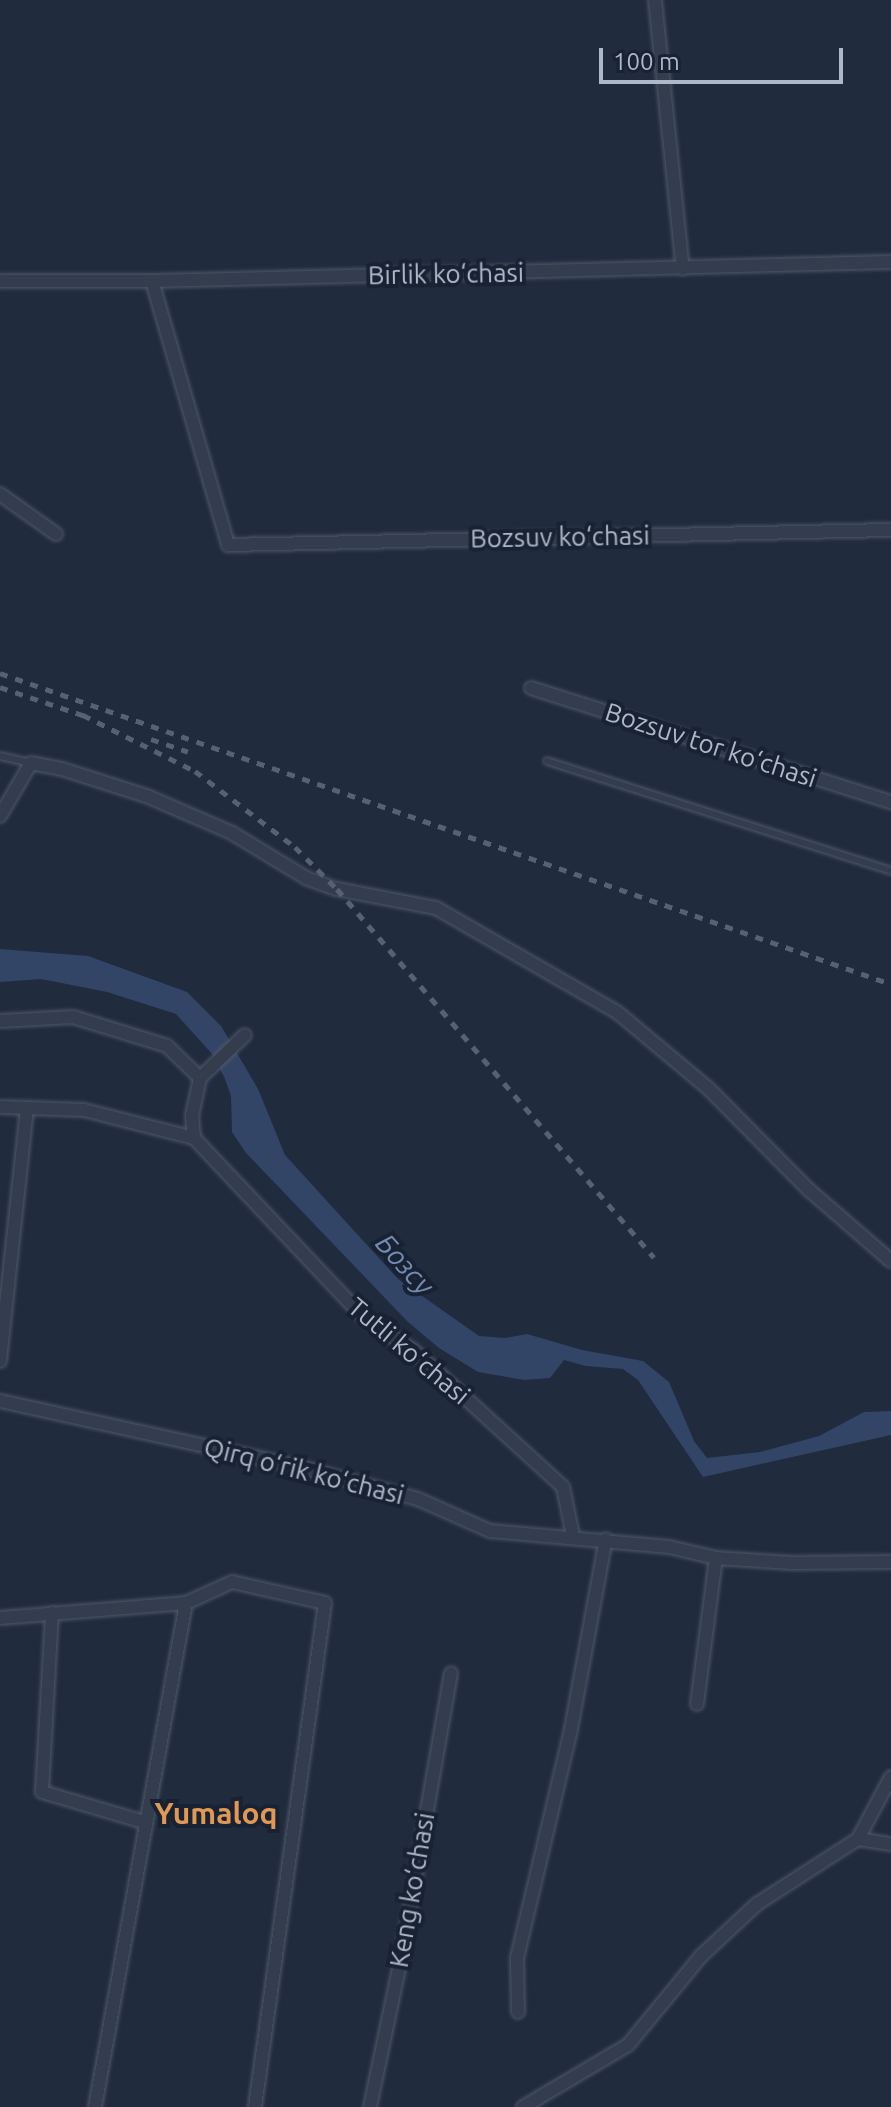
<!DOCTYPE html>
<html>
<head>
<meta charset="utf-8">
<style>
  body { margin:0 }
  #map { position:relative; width:891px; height:2107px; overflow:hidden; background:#202b3e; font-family:Ubuntu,sans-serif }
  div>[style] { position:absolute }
  .water>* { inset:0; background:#324567 }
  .roads { filter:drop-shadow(0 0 2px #4f5868) drop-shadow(0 0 2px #4f5868) }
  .lane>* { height:6px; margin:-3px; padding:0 3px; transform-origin:3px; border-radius:3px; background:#343d4d }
  .street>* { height:12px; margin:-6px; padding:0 6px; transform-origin:6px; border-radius:6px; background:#343d4d }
  .rail>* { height:5px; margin-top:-2.5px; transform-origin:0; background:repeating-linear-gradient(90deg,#566175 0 8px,transparent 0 16px) }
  span { translate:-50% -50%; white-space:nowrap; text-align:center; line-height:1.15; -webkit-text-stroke:8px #192232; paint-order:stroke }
  .street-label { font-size:26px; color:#afb8c9 }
  .water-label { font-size:28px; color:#748cb4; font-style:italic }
  .quarter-label { font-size:30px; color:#df9955; font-weight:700 }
  .scale { position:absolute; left:599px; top:48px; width:244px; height:36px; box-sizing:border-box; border:4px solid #afb8c9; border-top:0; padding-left:10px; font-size:24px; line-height:28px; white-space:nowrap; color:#afb8c9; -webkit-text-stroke:6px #192232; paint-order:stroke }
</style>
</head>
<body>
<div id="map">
  <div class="water">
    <div style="clip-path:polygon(0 949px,88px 956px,187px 992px,221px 1026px,258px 1089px,285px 1155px,398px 1279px,479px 1336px,505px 1338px,527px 1334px,582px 1350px,643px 1361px,669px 1382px,694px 1441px,707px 1458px,760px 1452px,819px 1436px,864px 1412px,891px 1411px,891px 1435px,703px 1477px,638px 1380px,623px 1369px,586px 1366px,564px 1360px,550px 1378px,524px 1380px,478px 1372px,439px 1348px,407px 1321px,246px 1153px,232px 1132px,231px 1096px,225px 1079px,213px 1055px,176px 1014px,107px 992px,41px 979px,0 982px)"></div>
  </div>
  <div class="roads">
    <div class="lane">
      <div style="left:0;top:756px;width:32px;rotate:13deg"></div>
      <div style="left:547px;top:761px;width:361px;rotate:17.7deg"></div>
    </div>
    <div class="street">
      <div style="left:655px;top:0;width:270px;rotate:84.1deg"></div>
      <div style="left:0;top:281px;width:152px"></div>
      <div style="left:152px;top:281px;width:739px;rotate:-1.47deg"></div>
      <div style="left:152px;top:281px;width:275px;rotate:73.9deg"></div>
      <div style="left:228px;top:545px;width:663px;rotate:-1.3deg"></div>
      <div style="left:0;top:494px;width:69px;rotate:35.5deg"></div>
      <div style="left:531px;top:688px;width:378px;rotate:17.6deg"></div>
      <div style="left:0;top:816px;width:61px;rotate:-59.7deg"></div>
      <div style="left:31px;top:763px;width:32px;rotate:11deg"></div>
      <div style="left:62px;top:769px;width:91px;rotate:17.8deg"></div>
      <div style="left:149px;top:797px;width:90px;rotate:23.4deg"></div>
      <div style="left:232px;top:833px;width:87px;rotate:31.3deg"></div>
      <div style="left:306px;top:878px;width:33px;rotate:20deg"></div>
      <div style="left:337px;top:889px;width:101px;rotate:10.9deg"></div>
      <div style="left:436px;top:908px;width:209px;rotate:29.9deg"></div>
      <div style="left:617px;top:1012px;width:120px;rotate:39.9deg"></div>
      <div style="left:709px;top:1089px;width:142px;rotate:45.3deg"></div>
      <div style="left:809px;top:1190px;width:108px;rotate:40.9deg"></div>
      <div style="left:0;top:1021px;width:73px;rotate:-3.1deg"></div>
      <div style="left:73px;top:1017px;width:98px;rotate:17.1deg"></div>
      <div style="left:167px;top:1046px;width:46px;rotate:44.1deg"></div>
      <div style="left:200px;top:1078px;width:38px;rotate:102deg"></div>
      <div style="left:192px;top:1115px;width:23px;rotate:85deg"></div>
      <div style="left:194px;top:1138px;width:249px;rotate:46.6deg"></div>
      <div style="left:365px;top:1319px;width:57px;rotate:32.9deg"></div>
      <div style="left:413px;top:1350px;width:203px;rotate:42.4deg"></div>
      <div style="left:563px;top:1487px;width:50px;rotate:78.5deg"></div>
      <div style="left:200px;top:1078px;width:62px;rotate:-43.7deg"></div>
      <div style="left:0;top:1107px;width:84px;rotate:2deg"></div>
      <div style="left:84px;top:1110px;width:114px;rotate:14.3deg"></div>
      <div style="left:0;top:1361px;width:253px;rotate:-83.9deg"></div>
      <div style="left:0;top:1401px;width:311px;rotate:12.4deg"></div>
      <div style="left:304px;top:1468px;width:118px;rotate:15.2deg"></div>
      <div style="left:418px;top:1499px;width:79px;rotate:24deg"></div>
      <div style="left:490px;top:1531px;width:180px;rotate:5.1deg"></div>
      <div style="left:669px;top:1547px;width:48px;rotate:13.2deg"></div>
      <div style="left:716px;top:1558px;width:75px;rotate:3.8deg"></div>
      <div style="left:791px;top:1563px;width:100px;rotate:-0.6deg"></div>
      <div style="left:52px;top:1613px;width:179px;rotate:93.2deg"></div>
      <div style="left:42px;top:1792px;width:106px;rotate:16.4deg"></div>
      <div style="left:0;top:1618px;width:187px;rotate:-4.6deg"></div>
      <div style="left:186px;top:1603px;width:51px;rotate:-24.5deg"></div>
      <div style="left:232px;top:1582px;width:95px;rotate:12.7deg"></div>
      <div style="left:325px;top:1603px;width:509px;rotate:97.91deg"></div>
      <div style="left:697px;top:1704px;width:147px;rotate:-82.6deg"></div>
      <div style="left:858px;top:1839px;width:70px;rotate:-62deg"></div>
      <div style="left:518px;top:2012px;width:54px;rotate:-91.1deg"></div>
      <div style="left:517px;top:1958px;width:235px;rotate:-76.7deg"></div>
      <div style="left:571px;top:1729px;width:193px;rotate:-79.6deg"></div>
      <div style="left:95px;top:2107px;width:512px;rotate:-79.77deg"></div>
      <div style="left:370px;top:2107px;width:156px;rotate:-78.2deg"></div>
      <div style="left:402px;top:1954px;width:285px;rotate:-80.1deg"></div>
      <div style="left:523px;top:2107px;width:122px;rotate:-30.6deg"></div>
      <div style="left:628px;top:2045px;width:115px;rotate:-50.6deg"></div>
      <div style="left:701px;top:1956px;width:76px;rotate:-42.9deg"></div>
      <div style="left:757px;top:1904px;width:120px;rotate:-32.8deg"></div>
      <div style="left:858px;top:1839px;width:33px;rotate:9deg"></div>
    </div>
  </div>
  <div class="rail">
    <div style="left:0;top:673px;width:944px;rotate:19.24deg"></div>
    <div style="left:0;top:687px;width:96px;rotate:18.8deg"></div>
    <div style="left:83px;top:715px;width:125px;rotate:26.6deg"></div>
    <div style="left:195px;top:771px;width:126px;rotate:37.2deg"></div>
    <div style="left:295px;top:847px;width:59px;rotate:45deg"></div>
    <div style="left:337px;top:889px;width:486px;rotate:49.3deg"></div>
    <div style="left:151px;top:739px;width:39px;rotate:19deg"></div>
  </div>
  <div class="street-label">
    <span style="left:446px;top:274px;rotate:-1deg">Birlik ko‘chasi</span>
    <span style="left:560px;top:537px;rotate:-1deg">Bozsuv ko‘chasi</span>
    <span style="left:711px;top:745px;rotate:18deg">Bozsuv tor ko‘chasi</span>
    <span style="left:409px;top:1351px;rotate:40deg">Tutli ko‘chasi</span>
    <span style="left:304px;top:1471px;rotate:14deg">Qirq o‘rik ko‘chasi</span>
    <span style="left:412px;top:1890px;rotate:-80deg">Keng ko‘chasi</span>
  </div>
  <div class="water-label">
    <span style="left:405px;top:1264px;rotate:48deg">Бозсу</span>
  </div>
  <div class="quarter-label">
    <span style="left:216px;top:1813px">Yumaloq</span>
  </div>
  <div class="scale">100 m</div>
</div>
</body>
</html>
